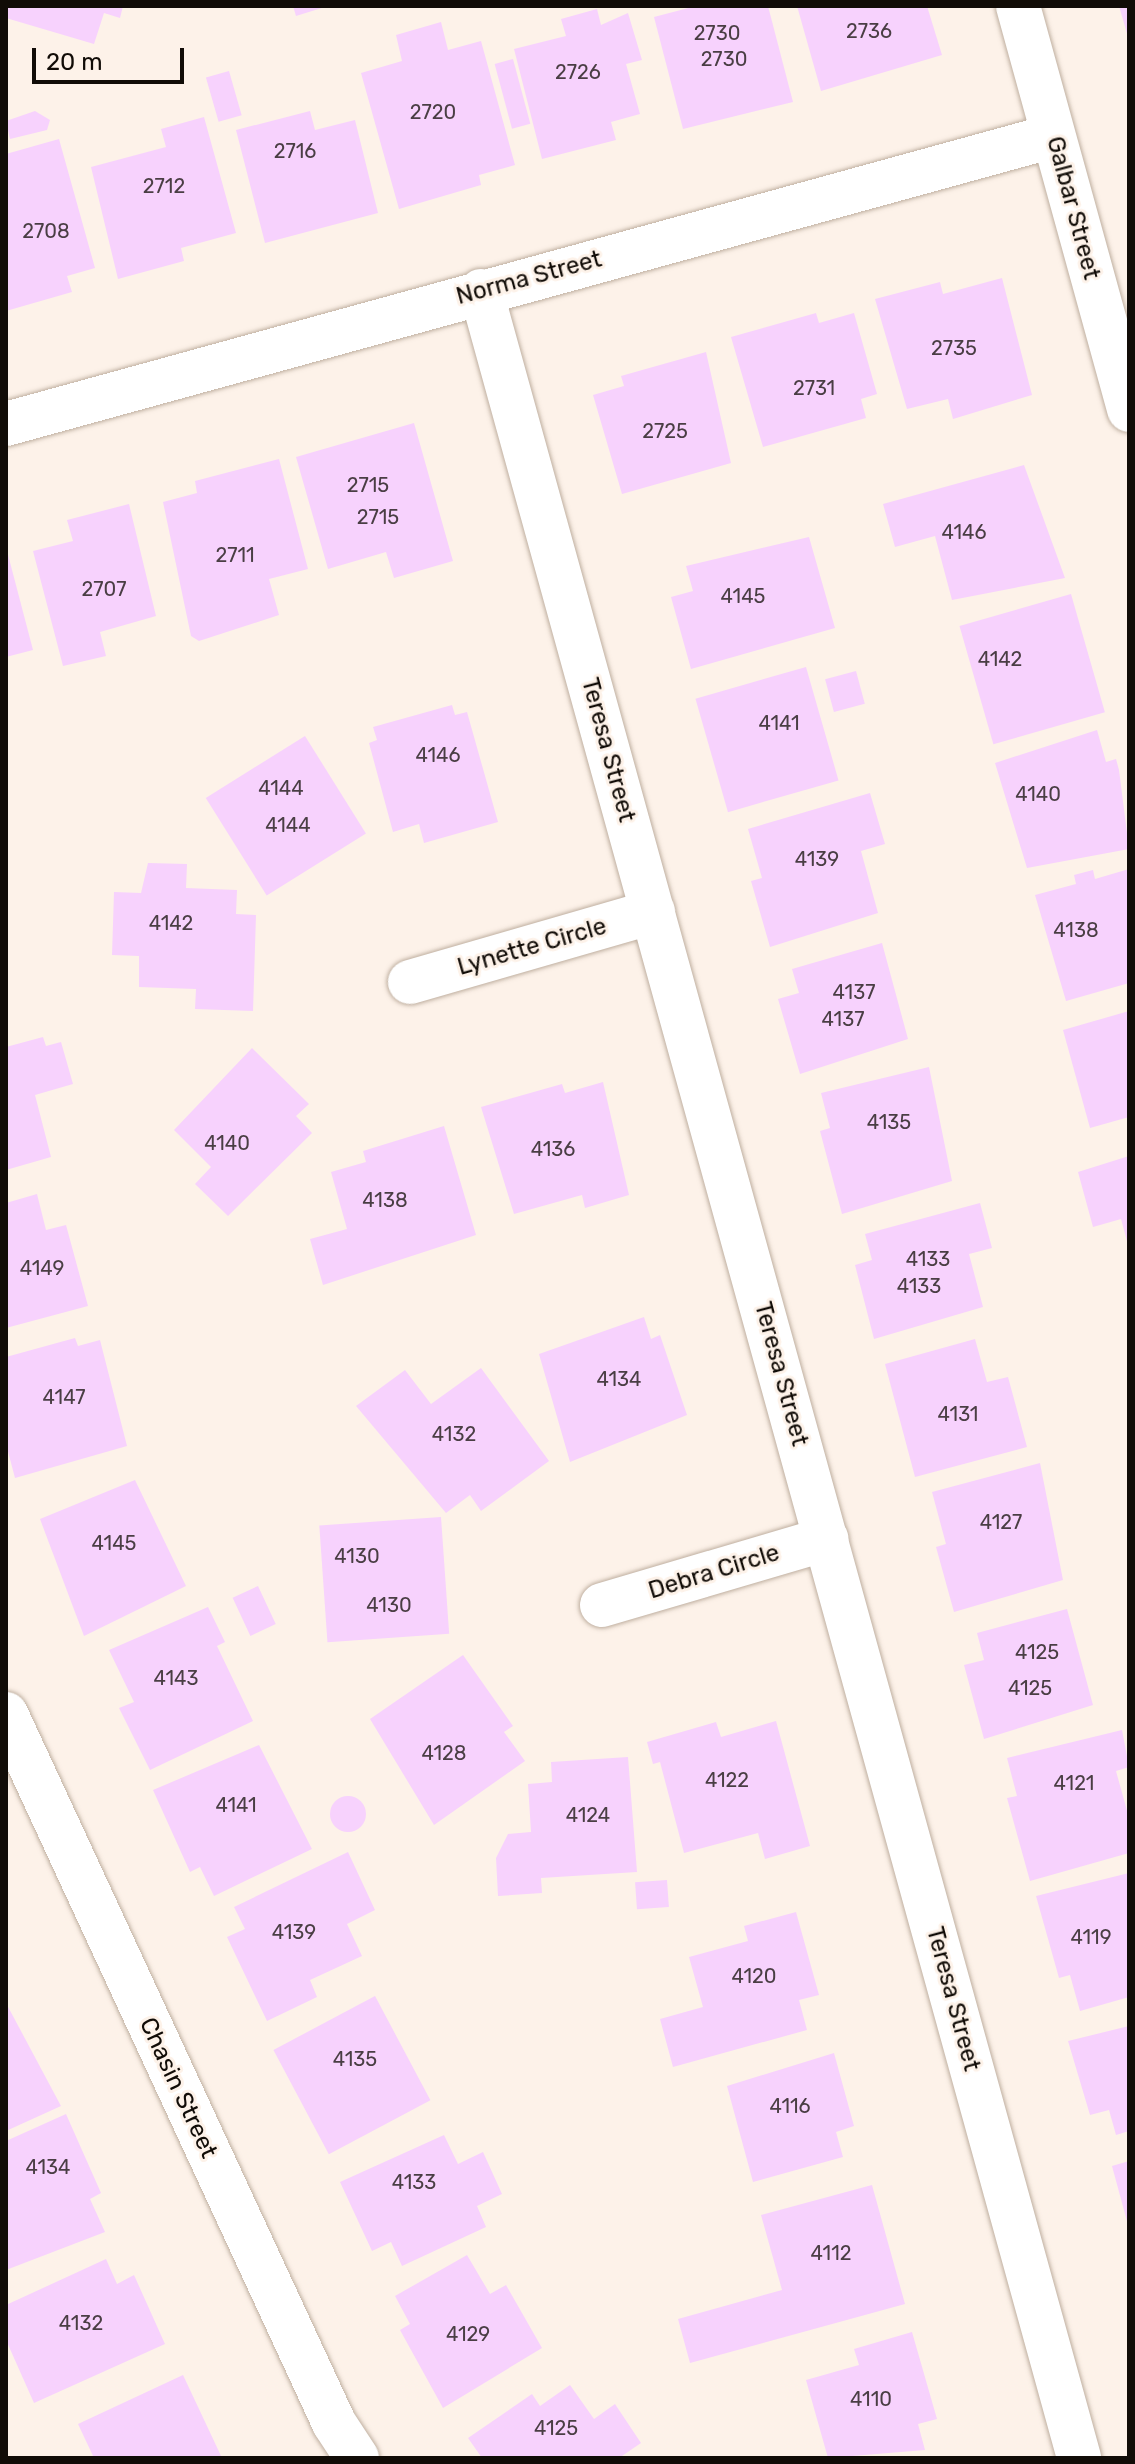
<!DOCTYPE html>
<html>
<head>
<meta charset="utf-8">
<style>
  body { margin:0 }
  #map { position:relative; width:1135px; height:2464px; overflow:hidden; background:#fdf2e9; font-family:Rubik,sans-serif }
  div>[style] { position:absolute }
  .building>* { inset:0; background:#f7d2fd; transform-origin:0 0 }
  .round { border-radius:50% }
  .roads { filter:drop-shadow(0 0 2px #bfafa0) drop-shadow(0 0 2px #bfafa0) }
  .minor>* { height:44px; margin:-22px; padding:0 22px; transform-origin:22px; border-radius:22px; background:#fff }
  span { translate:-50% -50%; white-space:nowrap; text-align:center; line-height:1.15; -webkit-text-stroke:6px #fdf2e9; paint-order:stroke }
  .number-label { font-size:20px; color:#4a3e44 }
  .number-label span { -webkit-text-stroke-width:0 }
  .street-label { font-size:24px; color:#110c07 }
  .frame { position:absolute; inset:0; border:8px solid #110c07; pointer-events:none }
  .scale { position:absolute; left:32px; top:48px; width:152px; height:36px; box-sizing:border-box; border:4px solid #110c07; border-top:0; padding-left:10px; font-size:24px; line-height:28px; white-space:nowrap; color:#110c07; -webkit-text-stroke:6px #fdf2e9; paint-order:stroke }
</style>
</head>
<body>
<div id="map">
  <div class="building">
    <div style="clip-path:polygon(6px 6px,123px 6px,120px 18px,104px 13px,94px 44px,6px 18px)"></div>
    <div style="clip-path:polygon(293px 6px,325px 6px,325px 7px,296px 16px)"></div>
    <div style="clip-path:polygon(696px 6px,768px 6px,793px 102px,683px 129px,654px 17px)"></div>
    <div style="clip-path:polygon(797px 6px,927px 6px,942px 55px,821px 91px)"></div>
    <div style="clip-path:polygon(1119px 6px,1129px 6px,1129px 36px,1128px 37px)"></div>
    <div style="clip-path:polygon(597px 9px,601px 25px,628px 13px,642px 60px,626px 64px,640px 114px,611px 122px,616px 140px,542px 159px,514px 49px,566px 36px,561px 19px)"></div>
    <div style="clip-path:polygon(441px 22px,448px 50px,481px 41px,515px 165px,479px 175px,481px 185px,399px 209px,361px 73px,402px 61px,396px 35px)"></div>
    <div style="left:513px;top:59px;width:67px;height:19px;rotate:75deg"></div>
    <div style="left:229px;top:71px;width:46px;height:24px;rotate:74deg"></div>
    <div style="clip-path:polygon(35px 111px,50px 120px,47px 130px,10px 139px,6px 121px)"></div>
    <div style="clip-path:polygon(310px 111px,315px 130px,355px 120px,378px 213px,265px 243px,236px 130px)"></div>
    <div style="clip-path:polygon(204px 117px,236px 233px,181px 248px,184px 261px,118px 279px,91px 167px,166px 147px,161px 129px)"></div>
    <div style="clip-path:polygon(59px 139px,95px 268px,67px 276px,72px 292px,6px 311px,6px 154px)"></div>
    <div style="clip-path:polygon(1002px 278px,1032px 395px,953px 419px,948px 399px,907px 409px,875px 299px,940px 282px,943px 294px)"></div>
    <div style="clip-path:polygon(816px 313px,819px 323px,854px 313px,877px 394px,861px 399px,866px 418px,763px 447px,731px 337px)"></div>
    <div style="clip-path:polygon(706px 352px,731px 463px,622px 494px,593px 395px,624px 386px,621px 376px)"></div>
    <div style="clip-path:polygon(414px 423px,453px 561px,394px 578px,386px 552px,328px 569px,296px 457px)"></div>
    <div style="clip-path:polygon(279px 459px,308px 569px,269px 579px,279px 615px,199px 641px,191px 636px,163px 502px,197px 493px,195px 481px)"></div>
    <div style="clip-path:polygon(1024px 465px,1065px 578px,952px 600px,935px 536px,895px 547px,883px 504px)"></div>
    <div style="clip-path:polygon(129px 504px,156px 616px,100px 632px,106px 656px,63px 666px,33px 551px,73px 541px,67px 520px)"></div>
    <div style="clip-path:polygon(809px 537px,835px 628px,691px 669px,671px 597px,693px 591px,686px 566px)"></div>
    <div style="clip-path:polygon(6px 547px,33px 650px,6px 657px)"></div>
    <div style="left:1071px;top:594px;width:123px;height:116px;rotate:74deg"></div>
    <div style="left:806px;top:667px;width:118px;height:115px;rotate:74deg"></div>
    <div style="left:856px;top:671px;width:34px;height:32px;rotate:75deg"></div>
    <div style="clip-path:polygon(452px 705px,455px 715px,467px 712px,498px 822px,424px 843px,419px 824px,393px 832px,369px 743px,377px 740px,373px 727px)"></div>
    <div style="clip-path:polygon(1097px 730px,1106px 762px,1116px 759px,1119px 770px,1129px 849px,1027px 868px,995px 763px)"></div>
    <div style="left:305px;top:736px;width:115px;height:117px;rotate:58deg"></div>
    <div style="clip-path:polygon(870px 793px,885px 844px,861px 851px,878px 913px,770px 947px,751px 881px,762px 878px,748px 829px)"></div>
    <div style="clip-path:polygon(148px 863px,187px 864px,186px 888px,237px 890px,236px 914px,256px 915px,253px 1011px,195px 1009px,196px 989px,139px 987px,139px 956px,112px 955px,114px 892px,141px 893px)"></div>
    <div style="clip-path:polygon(1129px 869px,1129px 983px,1066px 1001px,1035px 895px,1076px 884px,1074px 875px,1093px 870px,1095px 879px)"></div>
    <div style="clip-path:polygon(882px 943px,908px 1039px,800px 1074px,778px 999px,799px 993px,792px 969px)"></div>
    <div style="clip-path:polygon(1129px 1011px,1129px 1117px,1090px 1128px,1063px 1030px)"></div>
    <div style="clip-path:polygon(43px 1037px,46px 1046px,61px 1042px,73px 1084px,35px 1095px,51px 1157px,6px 1170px,6px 1047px)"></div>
    <div style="clip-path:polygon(252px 1048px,309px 1104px,296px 1116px,312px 1133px,228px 1216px,195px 1184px,211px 1167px,174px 1130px)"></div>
    <div style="clip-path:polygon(929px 1067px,952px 1181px,842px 1214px,820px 1131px,830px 1128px,821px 1093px)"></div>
    <div style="clip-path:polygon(603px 1082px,629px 1195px,585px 1208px,582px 1195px,514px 1214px,481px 1107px,562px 1084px,565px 1093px)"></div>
    <div style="clip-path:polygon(444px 1126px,476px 1235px,323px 1285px,310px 1239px,347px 1229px,331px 1172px,366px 1162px,363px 1151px)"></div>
    <div style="clip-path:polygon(1129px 1156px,1129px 1244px,1128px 1245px,1121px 1219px,1093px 1227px,1078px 1172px)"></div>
    <div style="clip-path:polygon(37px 1194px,46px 1230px,66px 1225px,88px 1306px,6px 1328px,6px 1203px)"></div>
    <div style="clip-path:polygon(980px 1203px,992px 1248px,969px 1254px,983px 1307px,874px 1339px,855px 1265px,872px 1260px,865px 1234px)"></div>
    <div style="clip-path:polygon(644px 1317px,651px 1339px,660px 1335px,687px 1415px,570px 1462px,539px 1354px)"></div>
    <div style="clip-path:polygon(75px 1338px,78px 1346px,100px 1340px,127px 1446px,15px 1478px,6px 1444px,6px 1357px)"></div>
    <div style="clip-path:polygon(975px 1339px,987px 1382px,1008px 1377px,1027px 1447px,915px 1477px,885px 1364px)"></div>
    <div style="clip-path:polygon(481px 1368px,549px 1461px,481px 1511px,470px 1495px,446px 1513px,356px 1406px,405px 1370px,431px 1404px)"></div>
    <div style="clip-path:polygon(1040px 1463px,1063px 1580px,954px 1612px,936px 1547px,946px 1544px,932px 1492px)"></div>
    <div style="clip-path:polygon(135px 1480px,186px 1586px,84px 1636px,40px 1519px)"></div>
    <div style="left:441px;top:1517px;width:117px;height:122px;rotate:86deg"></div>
    <div style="left:258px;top:1586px;width:42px;height:28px;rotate:65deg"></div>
    <div style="clip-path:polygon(208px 1607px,225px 1642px,217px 1646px,253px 1721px,150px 1770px,119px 1708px,134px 1702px,109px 1650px)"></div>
    <div style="clip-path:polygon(1067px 1609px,1093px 1705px,984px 1739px,964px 1665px,984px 1660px,977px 1633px)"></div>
    <div style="clip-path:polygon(463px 1655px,513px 1726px,504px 1732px,525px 1761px,434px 1825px,370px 1719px)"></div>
    <div style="clip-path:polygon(776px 1721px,810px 1846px,765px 1859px,758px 1833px,684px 1853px,660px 1762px,653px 1764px,647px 1742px,716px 1722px,721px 1737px)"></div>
    <div style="clip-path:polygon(1122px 1730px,1129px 1767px,1116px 1771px,1129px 1818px,1129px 1853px,1030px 1881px,1007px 1798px,1017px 1796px,1007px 1758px)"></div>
    <div style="clip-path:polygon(259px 1745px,312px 1849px,214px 1896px,200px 1867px,190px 1872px,153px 1790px)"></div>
    <div style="clip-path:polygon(628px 1757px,637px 1872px,541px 1878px,542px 1893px,498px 1896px,496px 1858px,508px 1834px,531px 1832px,528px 1784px,552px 1782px,551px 1762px)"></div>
    <div class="round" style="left:330px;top:1796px;width:36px;height:36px"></div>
    <div style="clip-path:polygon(348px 1852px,375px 1910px,347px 1924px,362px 1956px,310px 1980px,317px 1997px,267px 2021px,227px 1937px,245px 1929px,234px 1907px)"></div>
    <div style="clip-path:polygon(1129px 1873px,1129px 1997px,1080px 2011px,1070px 1975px,1059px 1978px,1036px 1896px)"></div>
    <div style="left:667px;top:1880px;width:27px;height:32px;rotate:86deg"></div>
    <div style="clip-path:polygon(796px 1912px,819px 1995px,799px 2000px,807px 2030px,673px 2067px,660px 2019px,703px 2007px,689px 1957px,748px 1941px,744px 1926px)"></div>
    <div style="left:375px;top:1996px;width:118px;height:115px;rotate:62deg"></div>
    <div style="clip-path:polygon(6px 2003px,61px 2106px,6px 2131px)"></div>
    <div style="clip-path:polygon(1129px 2026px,1129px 2131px,1116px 2135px,1109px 2110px,1090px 2115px,1068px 2041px)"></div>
    <div style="clip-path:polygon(834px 2053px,854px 2126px,836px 2132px,843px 2157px,753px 2182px,727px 2086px)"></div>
    <div style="clip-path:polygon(66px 2114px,101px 2193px,90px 2199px,105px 2232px,6px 2270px,6px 2141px)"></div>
    <div style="clip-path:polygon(444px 2135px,458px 2164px,483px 2152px,502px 2194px,477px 2206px,486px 2227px,402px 2266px,391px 2242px,372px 2251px,340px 2182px)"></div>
    <div style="clip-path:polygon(1129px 2161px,1129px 2225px,1128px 2225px,1112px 2166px)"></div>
    <div style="clip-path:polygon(872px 2185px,905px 2304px,690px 2363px,678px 2319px,782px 2290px,761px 2215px)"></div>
    <div style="clip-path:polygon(467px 2255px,490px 2294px,506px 2285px,542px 2348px,443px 2408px,400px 2330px,410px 2324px,395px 2296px)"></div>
    <div style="clip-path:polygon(106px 2259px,117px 2284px,134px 2275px,165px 2344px,34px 2403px,6px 2340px,6px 2305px)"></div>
    <div style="clip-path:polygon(912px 2332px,937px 2419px,918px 2424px,925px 2450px,828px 2458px,806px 2380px,859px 2365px,854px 2349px)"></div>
    <div style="clip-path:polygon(183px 2375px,222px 2458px,94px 2458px,78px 2424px)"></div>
    <div style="clip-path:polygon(570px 2385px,594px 2419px,615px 2404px,641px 2443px,619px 2458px,482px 2458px,468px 2438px,532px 2394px,540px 2406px)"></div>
  </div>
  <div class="roads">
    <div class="minor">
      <div style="left:1018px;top:6px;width:419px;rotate:74.6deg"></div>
      <div style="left:481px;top:291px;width:2248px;rotate:74.57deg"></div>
      <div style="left:6px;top:424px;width:1086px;rotate:-15.38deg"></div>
      <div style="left:410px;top:982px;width:253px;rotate:-16.1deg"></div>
      <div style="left:602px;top:1605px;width:234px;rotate:-16.4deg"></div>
      <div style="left:6px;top:1714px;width:781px;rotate:65.17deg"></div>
      <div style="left:334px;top:2423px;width:42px;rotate:56.7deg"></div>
    </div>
  </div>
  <div class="number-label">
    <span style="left:869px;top:31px">2736</span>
    <span style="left:717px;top:33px">2730</span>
    <span style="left:724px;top:59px">2730</span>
    <span style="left:578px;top:72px">2726</span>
    <span style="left:433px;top:112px">2720</span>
    <span style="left:295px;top:151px">2716</span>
    <span style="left:164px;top:186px">2712</span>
    <span style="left:46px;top:231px">2708</span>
    <span style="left:954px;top:348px">2735</span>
    <span style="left:814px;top:388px">2731</span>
    <span style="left:665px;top:431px">2725</span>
    <span style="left:368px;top:485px">2715</span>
    <span style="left:378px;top:517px">2715</span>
    <span style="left:964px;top:532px">4146</span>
    <span style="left:235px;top:555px">2711</span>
    <span style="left:104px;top:589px">2707</span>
    <span style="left:743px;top:596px">4145</span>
    <span style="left:1000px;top:659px">4142</span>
    <span style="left:779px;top:723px">4141</span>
    <span style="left:438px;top:755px">4146</span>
    <span style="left:281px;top:788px">4144</span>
    <span style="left:1038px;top:794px">4140</span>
    <span style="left:288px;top:825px">4144</span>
    <span style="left:817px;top:859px">4139</span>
    <span style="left:171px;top:923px">4142</span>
    <span style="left:1076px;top:930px">4138</span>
    <span style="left:854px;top:992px">4137</span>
    <span style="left:843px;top:1019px">4137</span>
    <span style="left:889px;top:1122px">4135</span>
    <span style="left:227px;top:1143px">4140</span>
    <span style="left:553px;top:1149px">4136</span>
    <span style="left:385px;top:1200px">4138</span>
    <span style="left:928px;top:1259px">4133</span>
    <span style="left:42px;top:1268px">4149</span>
    <span style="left:919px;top:1286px">4133</span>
    <span style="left:619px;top:1379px">4134</span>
    <span style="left:64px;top:1397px">4147</span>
    <span style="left:958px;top:1414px">4131</span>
    <span style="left:454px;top:1434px">4132</span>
    <span style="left:1001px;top:1522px">4127</span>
    <span style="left:114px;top:1543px">4145</span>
    <span style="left:357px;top:1556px">4130</span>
    <span style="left:389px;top:1605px">4130</span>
    <span style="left:1037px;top:1652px">4125</span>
    <span style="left:176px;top:1678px">4143</span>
    <span style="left:1030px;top:1688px">4125</span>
    <span style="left:444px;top:1753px">4128</span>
    <span style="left:727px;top:1780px">4122</span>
    <span style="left:1074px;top:1783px">4121</span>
    <span style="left:236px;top:1805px">4141</span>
    <span style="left:588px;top:1815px">4124</span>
    <span style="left:294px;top:1932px">4139</span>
    <span style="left:1091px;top:1937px">4119</span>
    <span style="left:754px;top:1976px">4120</span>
    <span style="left:355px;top:2059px">4135</span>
    <span style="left:790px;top:2106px">4116</span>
    <span style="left:48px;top:2167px">4134</span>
    <span style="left:414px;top:2182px">4133</span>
    <span style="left:831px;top:2253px">4112</span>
    <span style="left:81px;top:2323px">4132</span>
    <span style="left:468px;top:2334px">4129</span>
    <span style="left:871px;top:2399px">4110</span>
    <span style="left:556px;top:2428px">4125</span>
  </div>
  <div class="street-label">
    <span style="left:1073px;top:208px;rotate:75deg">Galbar Street</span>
    <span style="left:529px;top:278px;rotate:-15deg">Norma Street</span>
    <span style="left:608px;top:750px;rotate:75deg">Teresa Street</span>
    <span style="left:532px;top:947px;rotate:-16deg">Lynette Circle</span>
    <span style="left:781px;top:1374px;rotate:75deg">Teresa Street</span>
    <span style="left:714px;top:1572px;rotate:-17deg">Debra Circle</span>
    <span style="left:953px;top:1999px;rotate:75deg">Teresa Street</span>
    <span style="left:178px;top:2088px;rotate:65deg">Chasin Street</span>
  </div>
  <div class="frame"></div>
  <div class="scale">20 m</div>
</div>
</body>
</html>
